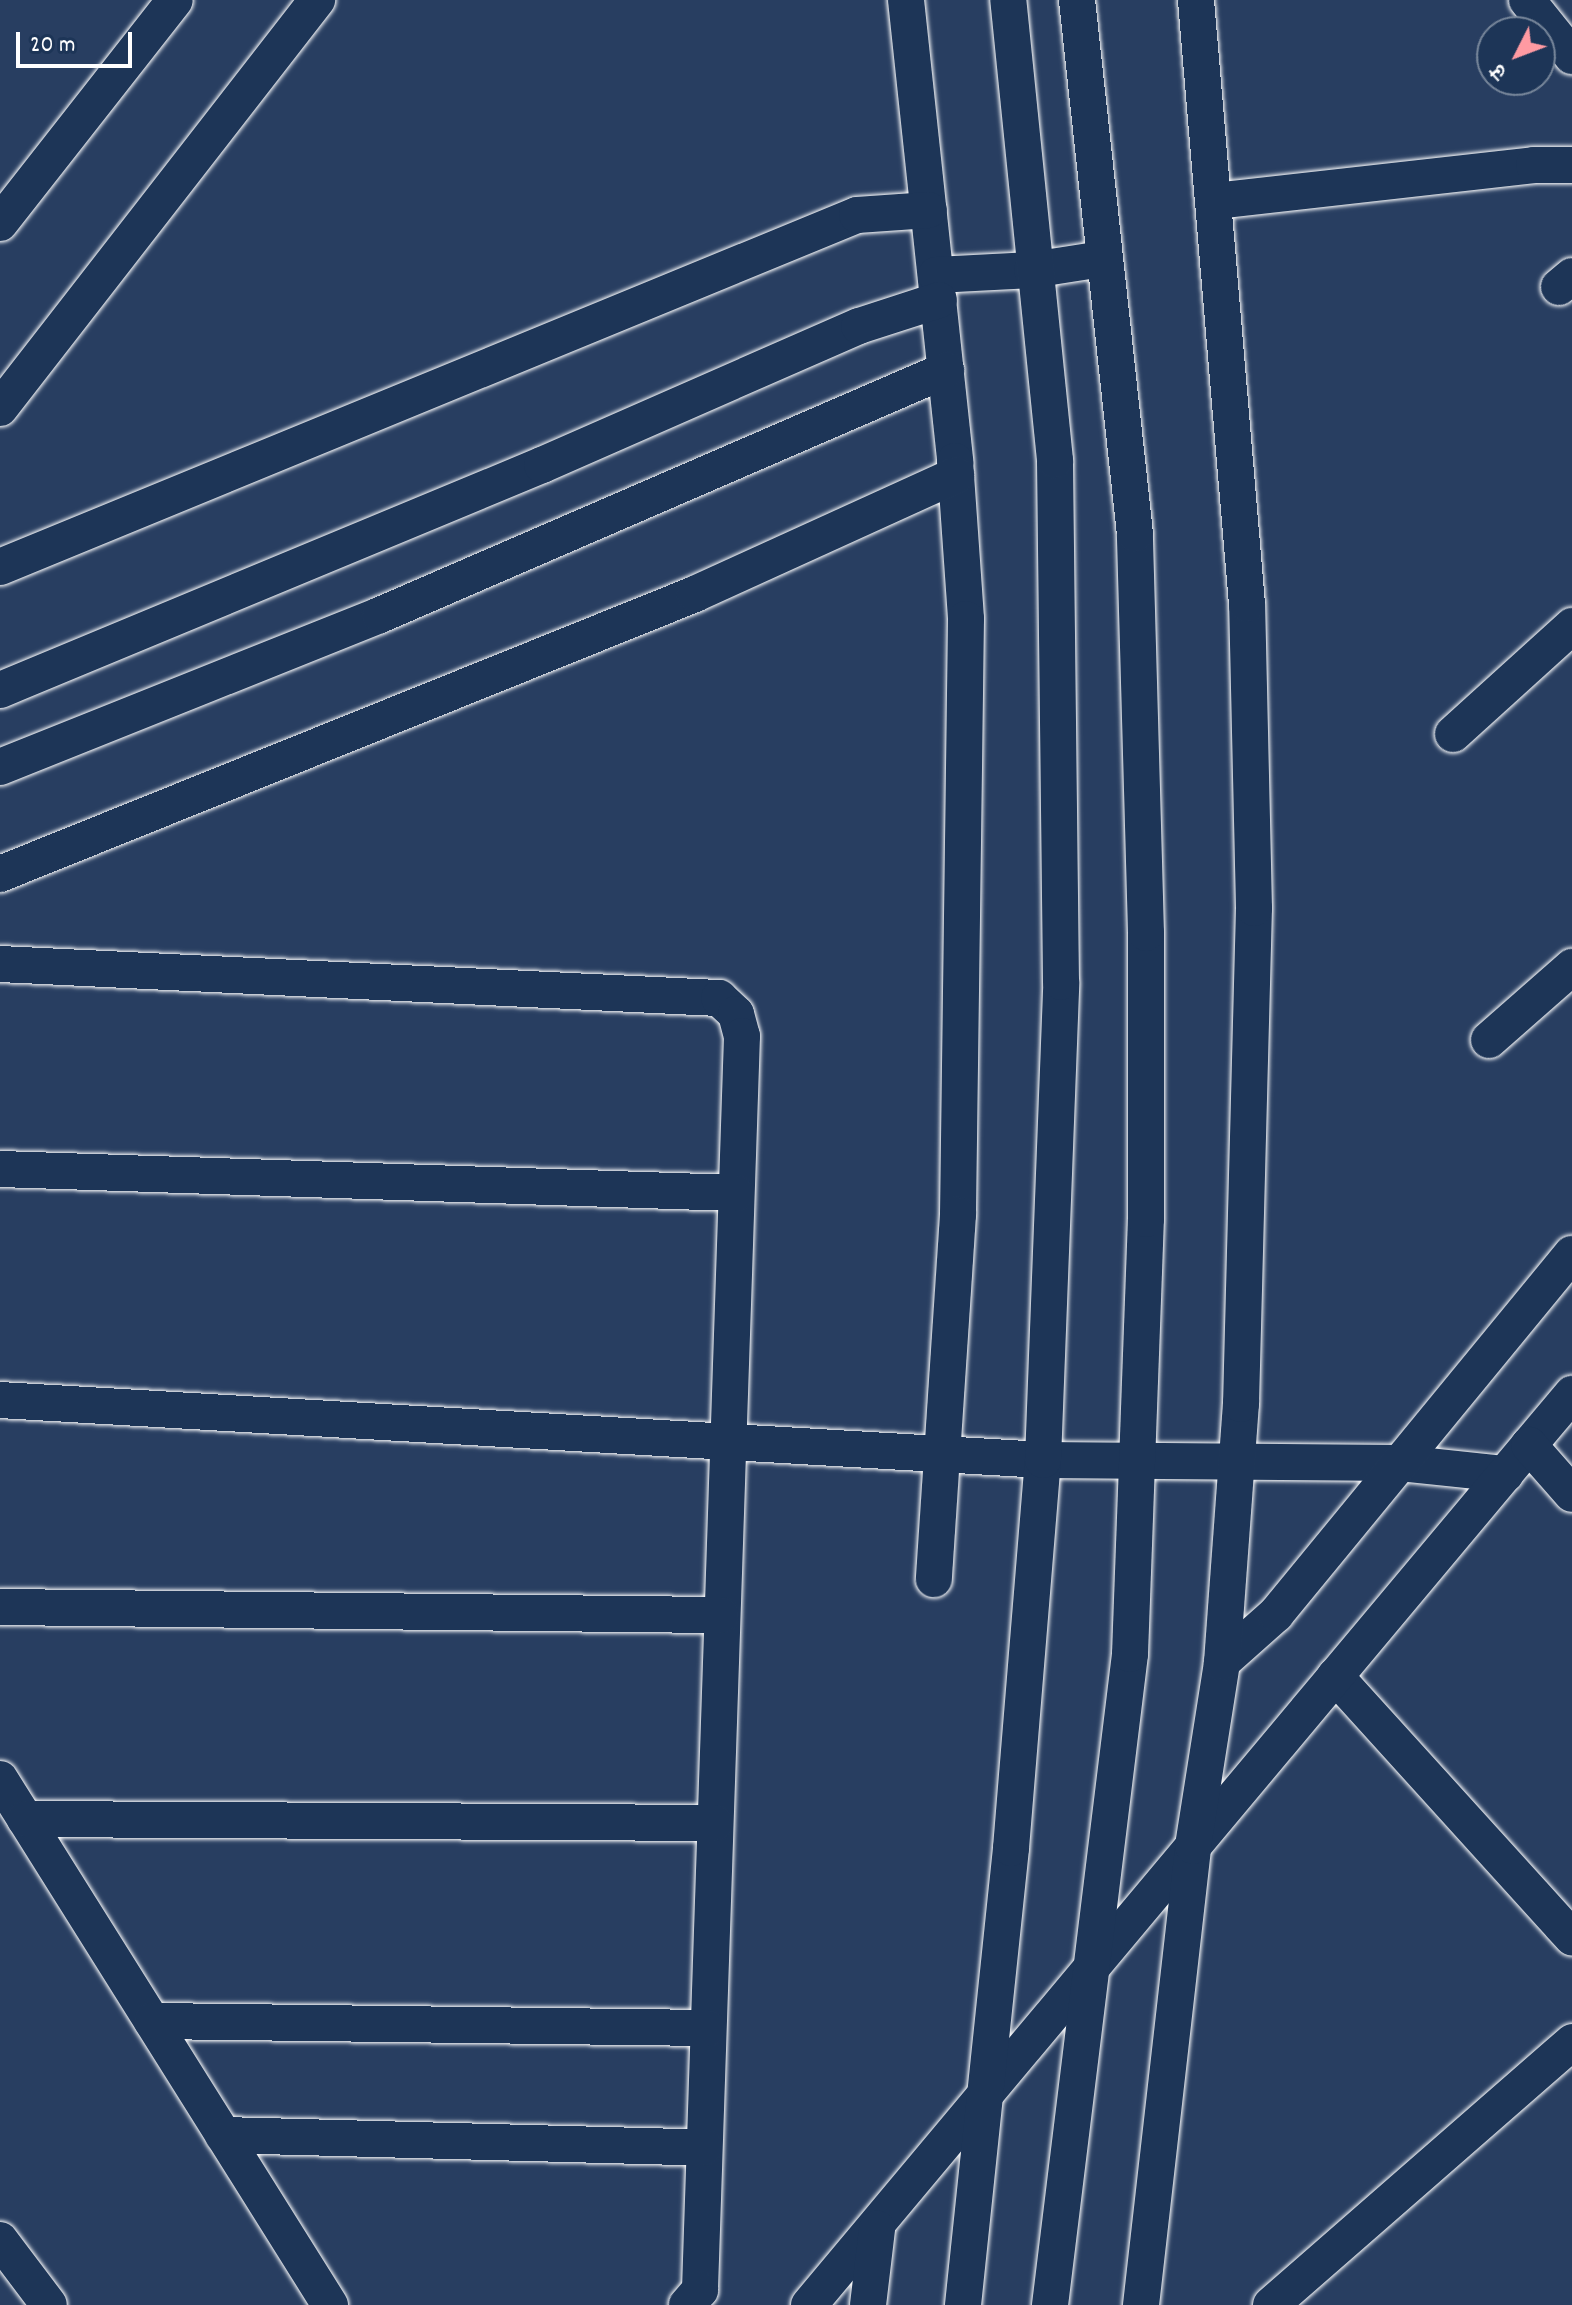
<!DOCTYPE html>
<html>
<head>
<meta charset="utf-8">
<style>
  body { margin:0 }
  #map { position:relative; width:1572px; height:2305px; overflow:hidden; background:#283e61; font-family:Dekko,"Playpen Sans Deva",sans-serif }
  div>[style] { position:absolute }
  .roads { filter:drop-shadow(0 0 2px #fff) drop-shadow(0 0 2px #fff) }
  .street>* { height:36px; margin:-18px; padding:0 18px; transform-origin:18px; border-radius:18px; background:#1d3557 }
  span { translate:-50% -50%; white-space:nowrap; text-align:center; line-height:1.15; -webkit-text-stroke:6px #1d3557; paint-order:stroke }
  .north { position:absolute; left:1476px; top:16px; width:80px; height:80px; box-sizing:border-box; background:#1d3557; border:2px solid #77869a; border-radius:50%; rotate:228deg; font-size:22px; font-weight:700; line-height:32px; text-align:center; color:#fff }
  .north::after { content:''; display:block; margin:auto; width:28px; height:36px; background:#ff9aa2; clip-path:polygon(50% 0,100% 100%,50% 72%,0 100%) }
  .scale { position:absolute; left:16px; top:32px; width:116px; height:36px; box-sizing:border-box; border:4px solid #fff; border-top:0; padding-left:10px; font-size:24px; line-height:28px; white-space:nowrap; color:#fff; -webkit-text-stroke:6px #1d3557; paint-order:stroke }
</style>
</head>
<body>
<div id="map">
  <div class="roads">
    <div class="street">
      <div style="left:906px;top:0;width:464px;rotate:83.9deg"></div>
      <div style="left:955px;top:461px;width:158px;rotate:86deg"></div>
      <div style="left:966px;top:619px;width:596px;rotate:90.77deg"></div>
      <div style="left:958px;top:1215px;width:365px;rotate:93.8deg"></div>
      <div style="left:1527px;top:0;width:72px;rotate:51.2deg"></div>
      <div style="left:1215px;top:201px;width:321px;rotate:-6.4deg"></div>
      <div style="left:1534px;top:165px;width:38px"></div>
      <div style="left:0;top:223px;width:283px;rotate:-51.9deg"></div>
      <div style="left:936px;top:275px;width:96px;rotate:-3deg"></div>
      <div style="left:1032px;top:270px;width:71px;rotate:-8.9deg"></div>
      <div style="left:1559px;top:287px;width:17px;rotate:-40deg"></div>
      <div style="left:0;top:408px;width:517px;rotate:-52.15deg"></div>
      <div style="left:0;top:567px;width:926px;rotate:-22.33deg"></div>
      <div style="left:857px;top:215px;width:72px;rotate:-4deg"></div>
      <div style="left:0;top:690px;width:587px;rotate:-22.54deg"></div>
      <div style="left:542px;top:465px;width:346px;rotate:-23.7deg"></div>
      <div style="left:859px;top:326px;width:84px;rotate:-18deg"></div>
      <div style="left:1453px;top:734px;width:161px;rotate:-42.2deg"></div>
      <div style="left:0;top:767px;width:409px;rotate:-21.8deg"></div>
      <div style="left:380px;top:615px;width:617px;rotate:-23.41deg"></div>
      <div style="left:0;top:874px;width:749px;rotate:-21.94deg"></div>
      <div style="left:695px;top:594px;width:287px;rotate:-24.5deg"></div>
      <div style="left:0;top:964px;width:720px;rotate:2.71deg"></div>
      <div style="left:719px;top:998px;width:23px;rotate:43deg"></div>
      <div style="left:736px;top:1014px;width:23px;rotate:75deg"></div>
      <div style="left:742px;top:1036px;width:1255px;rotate:91.92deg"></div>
      <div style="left:700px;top:2290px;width:20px;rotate:131deg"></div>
      <div style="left:1489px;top:1040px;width:111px;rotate:-41.3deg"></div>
      <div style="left:0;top:1169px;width:736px;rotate:1.87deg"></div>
      <div style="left:0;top:1400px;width:1045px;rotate:3.29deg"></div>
      <div style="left:1043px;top:1460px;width:357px;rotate:0.5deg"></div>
      <div style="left:1400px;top:1463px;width:106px;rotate:6deg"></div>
      <div style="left:1529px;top:1445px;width:67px;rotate:-49.9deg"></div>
      <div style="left:0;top:1607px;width:721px;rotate:0.64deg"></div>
      <div style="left:1222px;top:1662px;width:72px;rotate:-41.6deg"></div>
      <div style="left:1276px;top:1614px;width:466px;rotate:-50.6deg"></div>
      <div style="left:1335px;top:1676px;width:353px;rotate:47.8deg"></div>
      <div style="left:0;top:1779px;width:621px;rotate:57.9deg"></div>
      <div style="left:25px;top:1819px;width:690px;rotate:0.33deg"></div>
      <div style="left:152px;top:2021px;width:556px;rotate:0.72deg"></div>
      <div style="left:223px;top:2135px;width:481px;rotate:1.5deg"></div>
      <div style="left:0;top:2240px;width:81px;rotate:53deg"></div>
      <div style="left:809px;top:2305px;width:1122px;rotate:-50.06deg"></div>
      <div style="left:1529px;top:1445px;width:65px;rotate:48.7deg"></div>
      <div style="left:868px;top:2305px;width:77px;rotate:-83.2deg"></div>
      <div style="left:963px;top:2305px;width:460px;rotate:-84deg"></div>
      <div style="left:1011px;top:1848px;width:389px;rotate:-85.3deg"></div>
      <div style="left:1043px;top:1460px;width:478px;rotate:-87.8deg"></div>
      <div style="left:1061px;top:982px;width:522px;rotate:-90.66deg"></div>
      <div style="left:1055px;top:460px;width:462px;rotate:-95.8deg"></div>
      <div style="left:1050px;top:2305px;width:656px;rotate:-82.99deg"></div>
      <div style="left:1130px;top:1654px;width:435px;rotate:-87.9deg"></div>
      <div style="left:1146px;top:1219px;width:286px;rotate:-90deg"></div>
      <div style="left:1146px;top:933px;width:399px;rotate:-91.6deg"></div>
      <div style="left:1135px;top:534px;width:537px;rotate:-96.2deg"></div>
      <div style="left:1141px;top:2305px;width:462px;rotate:-83.5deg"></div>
      <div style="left:1193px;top:1846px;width:186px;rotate:-81deg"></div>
      <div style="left:1222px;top:1662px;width:259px;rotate:-85.8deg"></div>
      <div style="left:1241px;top:1404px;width:496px;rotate:-88.5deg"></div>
      <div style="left:1254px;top:908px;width:304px;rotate:-91.3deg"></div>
      <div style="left:1247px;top:604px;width:606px;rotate:-94.83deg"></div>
      <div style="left:1271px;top:2305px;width:400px;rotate:-41.1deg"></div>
    </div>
  </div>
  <div class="north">उ</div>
  <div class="scale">20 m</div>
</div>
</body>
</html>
